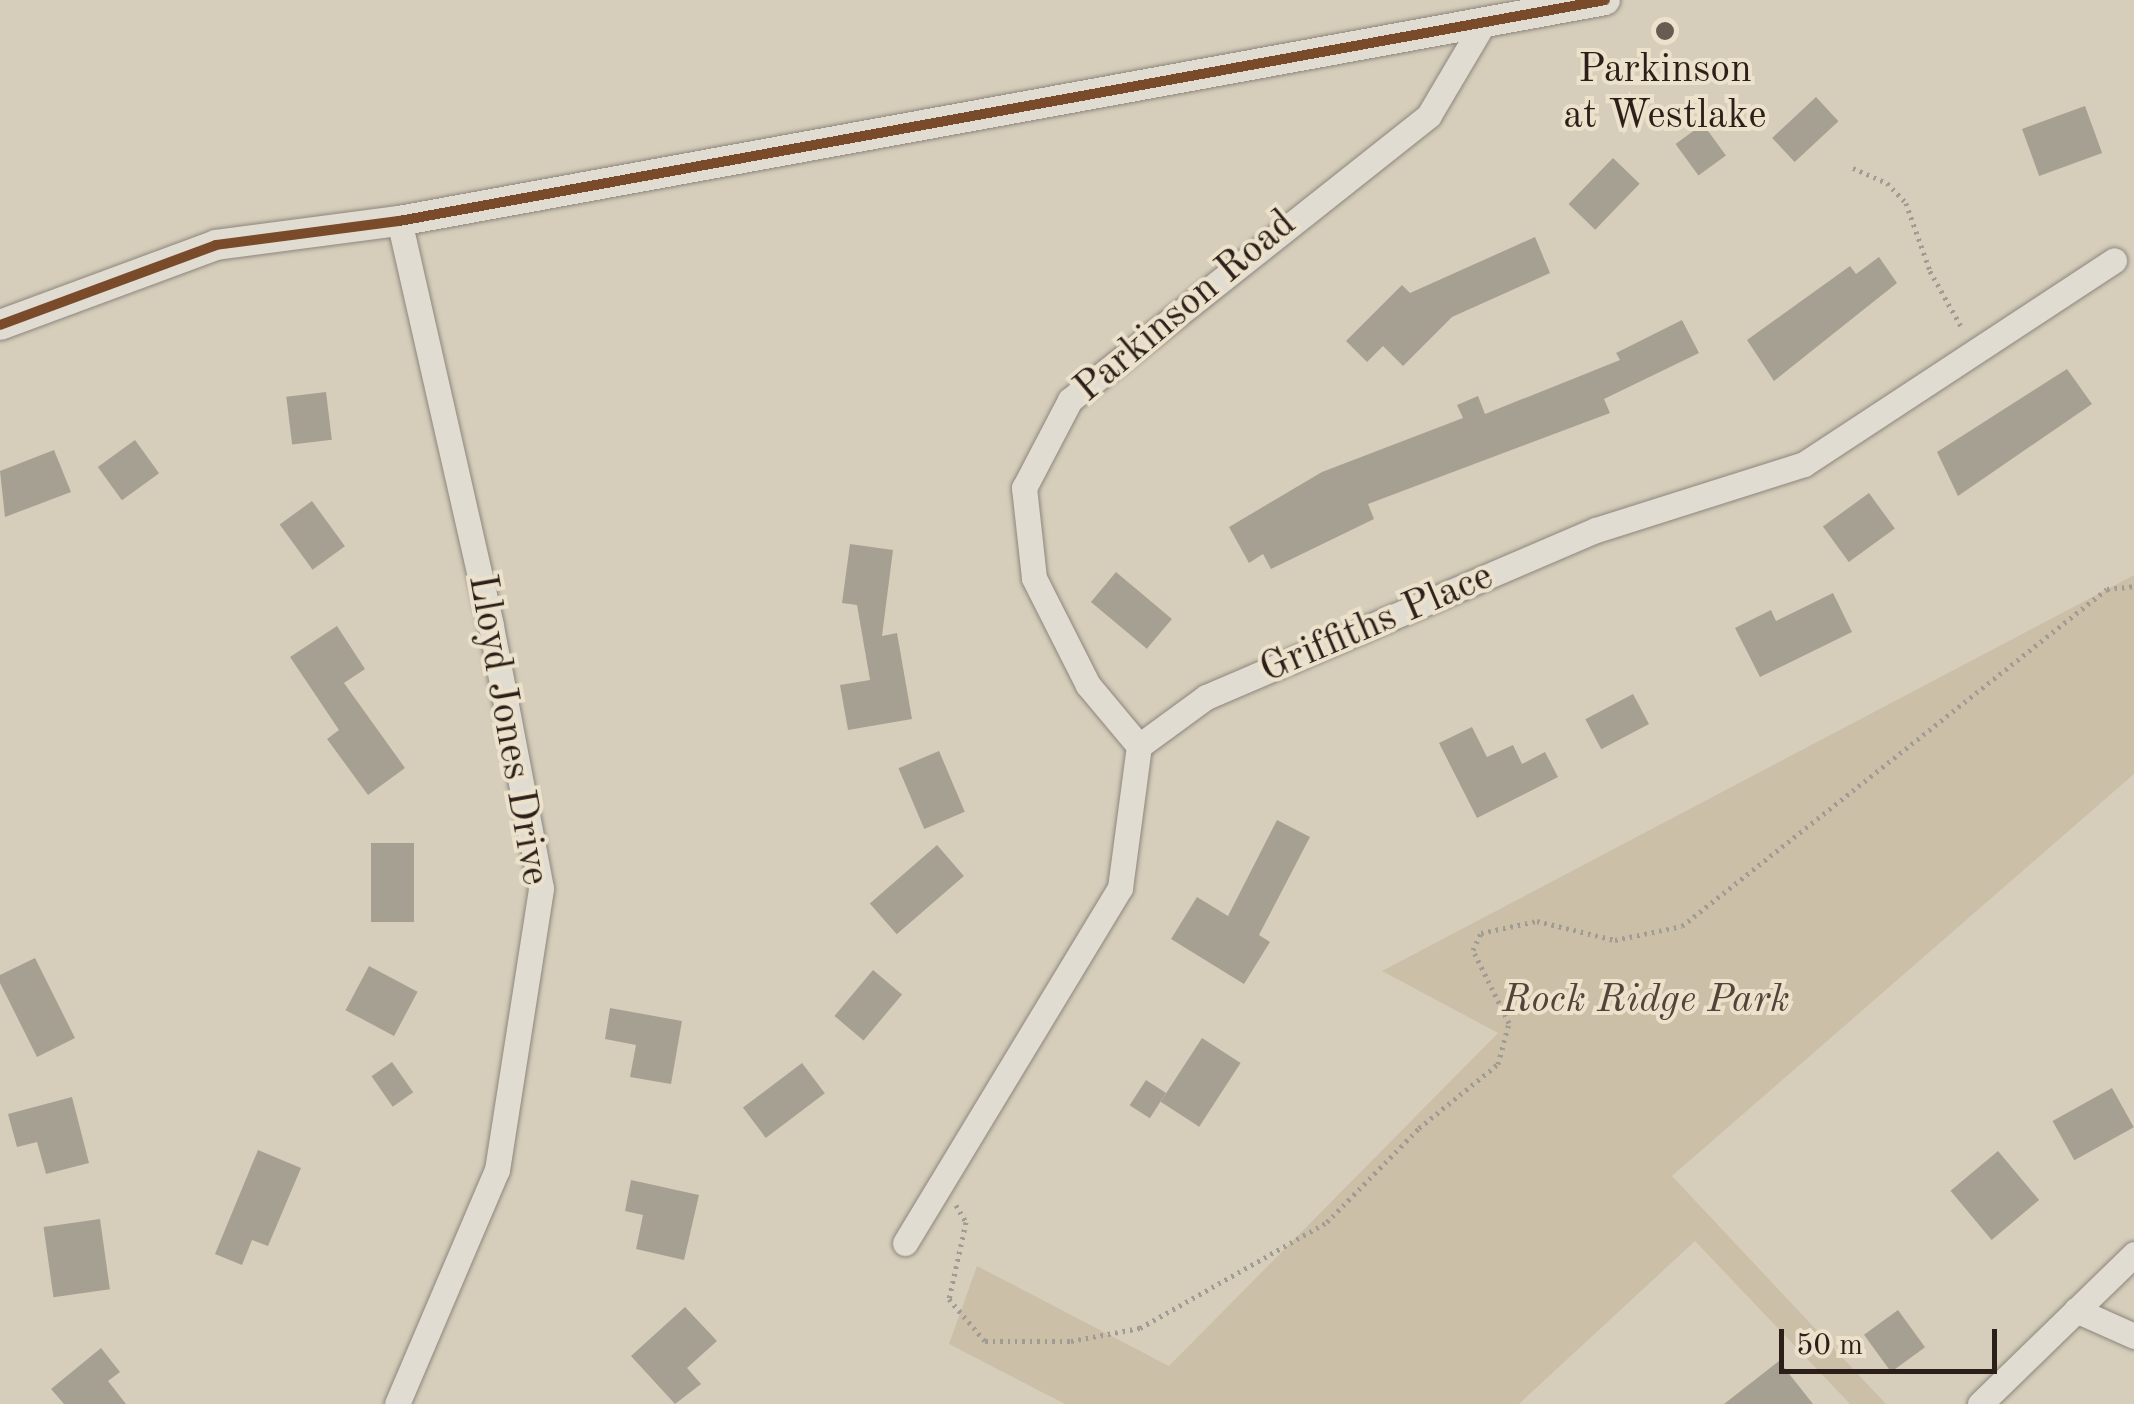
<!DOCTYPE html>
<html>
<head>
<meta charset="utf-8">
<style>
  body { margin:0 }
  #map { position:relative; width:2134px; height:1404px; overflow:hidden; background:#d6cebb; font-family:"Old Standard TT",serif }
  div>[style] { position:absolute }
  .green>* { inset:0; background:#cbc0a7 }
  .building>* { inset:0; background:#a6a093; transform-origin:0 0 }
  .path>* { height:5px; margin-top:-2.5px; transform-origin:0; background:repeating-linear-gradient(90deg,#a09c94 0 2.5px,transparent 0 7.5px) }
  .roads { filter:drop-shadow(0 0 2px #8d867c) drop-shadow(0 0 2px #8d867c) }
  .minor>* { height:25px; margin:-12.5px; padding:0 12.5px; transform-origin:12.5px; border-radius:12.5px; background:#e0dcd2 }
  .tertiary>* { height:30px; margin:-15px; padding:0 15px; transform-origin:15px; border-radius:15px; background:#e0dcd2 }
  .bus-1>* { height:10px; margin:-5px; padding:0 5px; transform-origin:5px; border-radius:5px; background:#7a4b2a }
  .dots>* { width:28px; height:28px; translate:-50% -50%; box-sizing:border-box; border:5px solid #ece2cc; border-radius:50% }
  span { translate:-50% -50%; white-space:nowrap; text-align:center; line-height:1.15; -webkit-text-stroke:8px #ece2cc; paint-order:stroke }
  .poi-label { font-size:40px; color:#2c1f1a }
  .street-label { font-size:40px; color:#2c1f1a }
  .park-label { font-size:40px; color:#524439; font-style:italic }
  .scale { position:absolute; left:1779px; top:1329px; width:218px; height:45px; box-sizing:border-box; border:5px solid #2c1f1a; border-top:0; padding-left:12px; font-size:30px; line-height:35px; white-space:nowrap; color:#2c1f1a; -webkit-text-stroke:8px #ece2cc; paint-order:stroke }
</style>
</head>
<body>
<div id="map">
  <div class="green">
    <div style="clip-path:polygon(2134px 575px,2134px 774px,1672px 1176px,1886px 1404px,1850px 1404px,1695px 1241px,1519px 1404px,1065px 1404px,949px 1344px,977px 1266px,1169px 1366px,1498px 1033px,1382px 971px)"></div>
  </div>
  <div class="building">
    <div style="left:1816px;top:97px;width:33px;height:60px;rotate:47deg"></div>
    <div style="left:2085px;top:106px;width:50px;height:67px;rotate:70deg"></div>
    <div style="left:1703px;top:124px;width:39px;height:34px;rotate:54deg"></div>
    <div style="left:1613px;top:158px;width:37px;height:64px;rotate:44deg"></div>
    <div style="clip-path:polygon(1535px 237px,1550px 273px,1452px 317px,1403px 366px,1383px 346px,1367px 362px,1346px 341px,1402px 285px,1410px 293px)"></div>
    <div style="clip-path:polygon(1879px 257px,1897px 283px,1774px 381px,1747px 340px,1850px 266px,1856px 274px)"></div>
    <div style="clip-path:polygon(1682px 320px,1699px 353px,1604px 399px,1610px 413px,1368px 504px,1374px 519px,1271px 569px,1263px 554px,1249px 563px,1229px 527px,1322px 472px,1463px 418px,1457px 405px,1478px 396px,1485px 414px,1620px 360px,1616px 353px)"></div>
    <div style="clip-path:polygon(2067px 369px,2092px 404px,1958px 496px,1937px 452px)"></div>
    <div style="left:326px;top:392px;width:48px;height:40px;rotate:83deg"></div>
    <div style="left:135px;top:440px;width:41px;height:46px;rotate:54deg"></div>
    <div style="clip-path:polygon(54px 450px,71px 492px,5px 517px,0 471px)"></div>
    <div style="left:1869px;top:493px;width:44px;height:57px;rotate:54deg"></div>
    <div style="left:312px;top:501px;width:56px;height:40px;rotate:54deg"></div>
    <div style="clip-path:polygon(850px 544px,893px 550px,882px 636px,897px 633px,912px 719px,848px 730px,840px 685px,870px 680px,857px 605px,842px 603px)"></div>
    <div style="left:1116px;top:572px;width:73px;height:39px;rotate:40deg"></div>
    <div style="clip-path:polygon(1833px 593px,1852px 632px,1760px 677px,1735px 628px,1771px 610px,1776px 621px)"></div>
    <div style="clip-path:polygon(337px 626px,365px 669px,344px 683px,405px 768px,368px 795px,327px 739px,339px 730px,290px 657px)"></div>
    <div style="left:1633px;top:694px;width:34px;height:54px;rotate:62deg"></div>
    <div style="clip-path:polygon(1472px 727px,1487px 757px,1513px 745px,1522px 764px,1545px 752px,1558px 777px,1477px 818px,1439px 743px)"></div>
    <div style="left:939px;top:751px;width:66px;height:44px;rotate:67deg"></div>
    <div style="clip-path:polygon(1277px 820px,1310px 837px,1259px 935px,1270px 942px,1244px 984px,1171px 939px,1197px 897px,1228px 916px)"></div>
    <div style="left:371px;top:843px;width:43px;height:79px"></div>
    <div style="left:937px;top:845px;width:41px;height:89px;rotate:49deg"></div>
    <div style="clip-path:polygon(35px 958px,75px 1038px,37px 1057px,0 983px,0 975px)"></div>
    <div style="left:369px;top:966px;width:55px;height:50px;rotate:28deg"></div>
    <div style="left:873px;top:970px;width:38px;height:60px;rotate:40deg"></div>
    <div style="clip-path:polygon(610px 1008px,682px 1021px,671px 1084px,630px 1077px,636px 1045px,605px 1039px)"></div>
    <div style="left:1202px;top:1038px;width:46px;height:76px;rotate:33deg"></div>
    <div style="left:392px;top:1062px;width:37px;height:25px;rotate:55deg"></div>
    <div style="left:802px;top:1063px;width:38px;height:74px;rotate:53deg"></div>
    <div style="left:1146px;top:1080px;width:24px;height:30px;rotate:33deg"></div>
    <div style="left:2112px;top:1088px;width:45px;height:68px;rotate:61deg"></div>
    <div style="clip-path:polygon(72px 1097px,89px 1163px,46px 1174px,37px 1142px,17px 1147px,8px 1114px)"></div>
    <div style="clip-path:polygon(258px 1150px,301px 1168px,268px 1246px,252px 1240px,242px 1265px,215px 1254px)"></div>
    <div style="left:1998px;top:1151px;width:64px;height:62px;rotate:50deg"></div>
    <div style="clip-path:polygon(631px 1180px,699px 1195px,684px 1260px,636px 1249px,643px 1215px,625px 1211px)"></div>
    <div style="left:100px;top:1219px;width:71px;height:57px;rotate:82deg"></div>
    <div style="clip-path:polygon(685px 1307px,717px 1341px,687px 1368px,701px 1384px,675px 1404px,631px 1356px)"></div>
    <div style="left:1898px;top:1310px;width:46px;height:42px;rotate:54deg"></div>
    <div style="clip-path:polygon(101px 1348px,120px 1372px,108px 1381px,126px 1404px,64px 1404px,51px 1389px)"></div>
    <div style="clip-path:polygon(1779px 1361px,1813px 1404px,1724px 1404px)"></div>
  </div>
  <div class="path">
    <div style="left:1853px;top:168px;width:37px;rotate:24deg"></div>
    <div style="left:1887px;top:183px;width:28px;rotate:46deg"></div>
    <div style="left:1906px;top:203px;width:72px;rotate:70.6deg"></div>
    <div style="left:1930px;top:271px;width:65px;rotate:60.7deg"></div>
    <div style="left:956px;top:1205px;width:20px;rotate:60deg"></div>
    <div style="left:966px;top:1222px;width:79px;rotate:102.4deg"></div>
    <div style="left:949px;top:1299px;width:55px;rotate:49.4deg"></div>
    <div style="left:985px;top:1341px;width:86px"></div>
    <div style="left:1071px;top:1341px;width:70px;rotate:-10.7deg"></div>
    <div style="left:1140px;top:1328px;width:215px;rotate:-29.5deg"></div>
    <div style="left:1327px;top:1222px;width:132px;rotate:-45.6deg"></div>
    <div style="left:1419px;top:1128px;width:102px;rotate:-39deg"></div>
    <div style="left:1498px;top:1064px;width:42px;rotate:-75deg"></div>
    <div style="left:1509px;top:1023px;width:81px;rotate:-116.3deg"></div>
    <div style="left:1473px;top:950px;width:19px;rotate:-65deg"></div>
    <div style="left:1481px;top:933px;width:57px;rotate:-12.1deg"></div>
    <div style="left:1537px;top:921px;width:80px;rotate:13.7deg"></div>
    <div style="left:1615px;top:940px;width:68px;rotate:-11.8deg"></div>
    <div style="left:1682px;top:926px;width:542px;rotate:-38.41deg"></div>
    <div style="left:2107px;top:589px;width:27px;rotate:-6deg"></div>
  </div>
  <div class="roads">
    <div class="minor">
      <div style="left:1139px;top:746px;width:80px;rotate:-129.9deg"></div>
      <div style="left:1088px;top:685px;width:120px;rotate:-116.8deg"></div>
      <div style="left:1034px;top:578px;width:91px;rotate:-96.3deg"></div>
      <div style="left:1024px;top:488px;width:99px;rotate:-62.4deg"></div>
      <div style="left:1070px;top:400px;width:458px;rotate:-38.4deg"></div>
      <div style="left:1429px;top:115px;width:108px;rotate:-59.4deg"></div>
      <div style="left:905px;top:1243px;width:415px;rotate:-58.8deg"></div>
      <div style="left:1120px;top:888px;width:143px;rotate:-82.4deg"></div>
      <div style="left:1139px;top:746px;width:83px;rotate:-36.2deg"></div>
      <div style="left:1206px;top:697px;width:424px;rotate:-23.2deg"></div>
      <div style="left:1596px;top:530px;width:218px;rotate:-17.6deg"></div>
      <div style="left:1804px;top:464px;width:371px;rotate:-33.3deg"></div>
      <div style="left:2076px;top:1310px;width:64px;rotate:24.1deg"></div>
      <div style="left:397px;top:1404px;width:254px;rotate:-66.9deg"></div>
      <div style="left:497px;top:1170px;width:285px;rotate:-81.1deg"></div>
      <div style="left:541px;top:888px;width:268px;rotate:-100.8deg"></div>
      <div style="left:491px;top:625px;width:414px;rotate:-102.8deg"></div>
      <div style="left:1980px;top:1404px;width:215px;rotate:-44.2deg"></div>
    </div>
    <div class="tertiary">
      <div style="left:0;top:325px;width:230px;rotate:-20.3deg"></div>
      <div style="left:216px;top:245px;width:185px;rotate:-7.5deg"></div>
      <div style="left:399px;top:221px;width:1226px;rotate:-10.38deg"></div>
    </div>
  </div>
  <div class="bus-1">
    <div style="left:0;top:325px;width:230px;rotate:-20.3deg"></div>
    <div style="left:216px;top:245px;width:185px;rotate:-7.5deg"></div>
    <div style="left:399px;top:221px;width:1226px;rotate:-10.38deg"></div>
  </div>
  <div class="dots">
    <div style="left:1665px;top:31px;background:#685c52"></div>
  </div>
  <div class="poi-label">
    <span style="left:1665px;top:94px">Parkinson<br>at Westlake</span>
  </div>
  <div class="street-label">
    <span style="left:1186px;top:307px;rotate:-40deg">Parkinson Road</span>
    <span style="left:1377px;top:624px;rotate:-23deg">Griffiths Place</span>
    <span style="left:507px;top:730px;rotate:80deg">Lloyd Jones Drive</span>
  </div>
  <div class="park-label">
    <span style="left:1646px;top:1001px">Rock Ridge Park</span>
  </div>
  <div class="scale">50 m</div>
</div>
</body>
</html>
